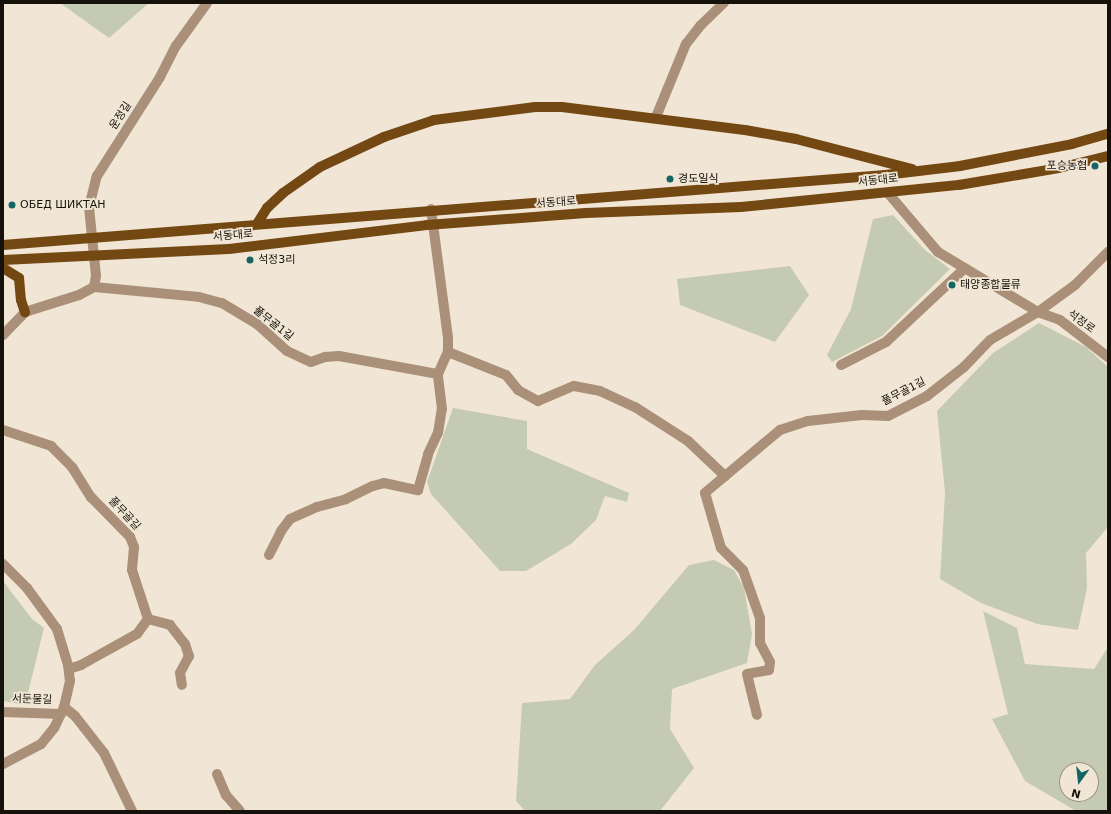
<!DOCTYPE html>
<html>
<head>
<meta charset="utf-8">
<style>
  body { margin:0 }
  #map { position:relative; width:1111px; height:814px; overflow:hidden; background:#f1e6d5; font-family:"DejaVu Sans","Noto Sans KR",sans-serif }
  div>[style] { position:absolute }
  .green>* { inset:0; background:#c5cbb2 }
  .minor>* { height:10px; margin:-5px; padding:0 5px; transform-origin:5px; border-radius:5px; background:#aa9078 }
  .major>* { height:10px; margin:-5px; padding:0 5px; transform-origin:5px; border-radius:5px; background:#734813 }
  .dots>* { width:11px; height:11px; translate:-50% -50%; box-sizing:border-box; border:2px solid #f1e6d5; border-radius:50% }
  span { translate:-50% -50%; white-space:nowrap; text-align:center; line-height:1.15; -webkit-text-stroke:3.5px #f1e6d5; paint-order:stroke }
  .street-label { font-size:11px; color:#15110b }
  .poi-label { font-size:11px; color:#15110b }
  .right { translate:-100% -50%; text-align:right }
  .left { translate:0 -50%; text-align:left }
  .frame { position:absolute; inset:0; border:4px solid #15110b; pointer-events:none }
  .north { position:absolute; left:1059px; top:762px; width:40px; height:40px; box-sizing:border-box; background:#f1e6d5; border:1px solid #999184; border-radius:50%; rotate:195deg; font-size:11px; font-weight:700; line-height:16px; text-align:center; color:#15110b }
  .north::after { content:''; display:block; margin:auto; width:14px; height:18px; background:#166564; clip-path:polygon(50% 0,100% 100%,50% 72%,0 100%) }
</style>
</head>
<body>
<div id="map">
  <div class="green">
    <div style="clip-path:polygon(60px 3px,149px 3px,109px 38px)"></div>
    <div style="clip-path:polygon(893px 215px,925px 250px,950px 269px,882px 336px,832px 362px,827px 355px,851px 309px,873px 219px)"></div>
    <div style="clip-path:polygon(790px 266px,809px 295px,775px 342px,680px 305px,677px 279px)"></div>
    <div style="clip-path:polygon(1039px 323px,1086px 347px,1108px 367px,1108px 527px,1086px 553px,1087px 588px,1078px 630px,1037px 624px,981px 603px,940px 579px,945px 493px,937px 411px,993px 353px)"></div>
    <div style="clip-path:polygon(453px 408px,527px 421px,527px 449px,629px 493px,627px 502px,605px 496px,596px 520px,571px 544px,526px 571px,500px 571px,431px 494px,427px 482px)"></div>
    <div style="clip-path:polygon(714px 560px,734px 570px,744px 588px,752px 634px,747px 663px,672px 689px,670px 729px,694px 768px,660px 811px,525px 811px,516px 801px,522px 703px,570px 699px,595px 665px,634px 630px,689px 565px)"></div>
    <div style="clip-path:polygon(3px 581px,32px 619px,44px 628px,25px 705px,3px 701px)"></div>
    <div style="clip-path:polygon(evenodd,983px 611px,1017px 628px,1025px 664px,1094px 669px,1108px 647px,1108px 811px,1076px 811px,1025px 781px,992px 719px,1008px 714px,983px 611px,1067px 770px,1091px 770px,1091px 794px,1067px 794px,1067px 770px)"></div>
  </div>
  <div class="minor">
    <div style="left:656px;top:117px;width:79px;rotate:-67.7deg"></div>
    <div style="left:686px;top:44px;width:24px;rotate:-52deg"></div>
    <div style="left:701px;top:25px;width:32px;rotate:-44deg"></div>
    <div style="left:888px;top:193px;width:77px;rotate:49.7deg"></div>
    <div style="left:938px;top:252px;width:117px;rotate:31deg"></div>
    <div style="left:1038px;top:312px;width:23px;rotate:20deg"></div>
    <div style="left:1060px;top:320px;width:61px;rotate:37.6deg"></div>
    <div style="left:94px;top:287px;width:105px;rotate:5.4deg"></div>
    <div style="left:199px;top:297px;width:24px;rotate:15deg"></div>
    <div style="left:222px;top:303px;width:41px;rotate:31deg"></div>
    <div style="left:257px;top:324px;width:40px;rotate:42deg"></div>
    <div style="left:287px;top:351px;width:26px;rotate:25deg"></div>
    <div style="left:311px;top:362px;width:15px;rotate:-20deg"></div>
    <div style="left:325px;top:357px;width:14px;rotate:-4deg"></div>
    <div style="left:339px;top:356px;width:101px;rotate:10.3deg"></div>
    <div style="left:438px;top:374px;width:24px;rotate:-66deg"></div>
    <div style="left:448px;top:352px;width:14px;rotate:-90deg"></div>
    <div style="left:448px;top:338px;width:130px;rotate:-97.5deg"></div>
    <div style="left:3px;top:335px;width:32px;rotate:-46deg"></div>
    <div style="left:25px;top:312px;width:57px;rotate:-17.5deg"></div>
    <div style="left:79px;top:295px;width:17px;rotate:-28deg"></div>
    <div style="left:94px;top:287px;width:11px;rotate:-80deg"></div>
    <div style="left:96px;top:276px;width:69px;rotate:-95.8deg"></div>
    <div style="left:89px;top:207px;width:32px;rotate:-76deg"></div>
    <div style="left:97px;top:176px;width:117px;rotate:-57.5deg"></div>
    <div style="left:160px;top:77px;width:35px;rotate:-63deg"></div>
    <div style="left:176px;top:46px;width:53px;rotate:-54.2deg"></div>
    <div style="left:448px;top:352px;width:62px;rotate:21.6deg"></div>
    <div style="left:506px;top:375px;width:19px;rotate:51deg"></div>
    <div style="left:518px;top:390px;width:23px;rotate:29deg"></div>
    <div style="left:538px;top:401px;width:39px;rotate:-23deg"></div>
    <div style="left:574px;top:386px;width:26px;rotate:11deg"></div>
    <div style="left:600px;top:391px;width:38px;rotate:25deg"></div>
    <div style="left:635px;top:407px;width:63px;rotate:32.7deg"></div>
    <div style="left:688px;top:441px;width:51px;rotate:43.4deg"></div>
    <div style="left:725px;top:476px;width:26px;rotate:140deg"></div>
    <div style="left:705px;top:493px;width:57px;rotate:73.8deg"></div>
    <div style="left:721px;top:548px;width:31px;rotate:45deg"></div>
    <div style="left:743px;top:570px;width:51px;rotate:70.5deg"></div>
    <div style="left:760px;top:618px;width:25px;rotate:90deg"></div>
    <div style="left:760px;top:643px;width:21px;rotate:62deg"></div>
    <div style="left:770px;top:662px;width:8px;rotate:97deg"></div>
    <div style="left:769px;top:670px;width:22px;rotate:170deg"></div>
    <div style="left:747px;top:674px;width:42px;rotate:76.3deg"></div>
    <div style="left:841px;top:365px;width:51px;rotate:-27.1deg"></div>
    <div style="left:886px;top:342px;width:108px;rotate:-43.1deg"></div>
    <div style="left:3px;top:430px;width:51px;rotate:18.4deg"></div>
    <div style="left:51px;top:446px;width:30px;rotate:45deg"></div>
    <div style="left:72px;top:467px;width:36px;rotate:58deg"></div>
    <div style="left:91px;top:497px;width:56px;rotate:45.7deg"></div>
    <div style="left:130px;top:537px;width:11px;rotate:68deg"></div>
    <div style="left:134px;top:547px;width:23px;rotate:95deg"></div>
    <div style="left:132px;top:570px;width:52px;rotate:71.9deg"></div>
    <div style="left:148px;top:619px;width:23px;rotate:15deg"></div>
    <div style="left:170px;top:625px;width:24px;rotate:52deg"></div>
    <div style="left:185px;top:644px;width:13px;rotate:72deg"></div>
    <div style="left:189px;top:656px;width:19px;rotate:118deg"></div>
    <div style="left:180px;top:673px;width:12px;rotate:81deg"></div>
    <div style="left:725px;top:476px;width:72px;rotate:-39.9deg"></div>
    <div style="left:780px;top:430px;width:29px;rotate:-18deg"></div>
    <div style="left:808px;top:421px;width:54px;rotate:-6.3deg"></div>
    <div style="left:862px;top:415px;width:26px;rotate:2deg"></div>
    <div style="left:888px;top:416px;width:44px;rotate:-27.1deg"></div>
    <div style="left:927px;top:396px;width:47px;rotate:-38.1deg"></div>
    <div style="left:964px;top:367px;width:37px;rotate:-46deg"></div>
    <div style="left:990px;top:340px;width:56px;rotate:-30.3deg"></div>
    <div style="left:1038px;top:312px;width:46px;rotate:-36.1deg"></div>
    <div style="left:1075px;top:285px;width:47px;rotate:-45deg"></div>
    <div style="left:269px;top:555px;width:27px;rotate:-63deg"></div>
    <div style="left:281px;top:531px;width:15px;rotate:-53deg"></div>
    <div style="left:290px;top:519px;width:30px;rotate:-24deg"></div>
    <div style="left:317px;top:507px;width:30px;rotate:-15deg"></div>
    <div style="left:346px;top:499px;width:30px;rotate:-26deg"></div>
    <div style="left:373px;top:486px;width:11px;rotate:-15deg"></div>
    <div style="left:384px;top:483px;width:35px;rotate:12deg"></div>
    <div style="left:418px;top:490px;width:37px;rotate:-74deg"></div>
    <div style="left:428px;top:454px;width:23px;rotate:-65deg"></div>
    <div style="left:438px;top:433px;width:24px;rotate:-81deg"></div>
    <div style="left:442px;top:409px;width:35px;rotate:-97deg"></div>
    <div style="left:3px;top:564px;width:34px;rotate:45deg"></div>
    <div style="left:27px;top:588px;width:51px;rotate:53.8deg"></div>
    <div style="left:57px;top:629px;width:38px;rotate:73deg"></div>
    <div style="left:68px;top:665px;width:16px;rotate:83deg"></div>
    <div style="left:70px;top:681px;width:27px;rotate:103deg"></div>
    <div style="left:64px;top:707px;width:23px;rotate:115deg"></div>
    <div style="left:54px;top:728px;width:21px;rotate:129deg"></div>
    <div style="left:41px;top:744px;width:43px;rotate:152.2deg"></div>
    <div style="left:69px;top:669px;width:13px;rotate:-18deg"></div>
    <div style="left:81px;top:665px;width:64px;rotate:-29deg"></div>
    <div style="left:137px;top:634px;width:19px;rotate:-54deg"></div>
    <div style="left:64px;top:707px;width:14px;rotate:39deg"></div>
    <div style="left:75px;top:716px;width:47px;rotate:51.9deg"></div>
    <div style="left:104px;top:753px;width:64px;rotate:64.2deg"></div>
    <div style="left:3px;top:712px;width:58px;rotate:2deg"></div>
    <div style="left:217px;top:774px;width:23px;rotate:67deg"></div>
    <div style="left:226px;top:795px;width:21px;rotate:49deg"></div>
  </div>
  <div class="major">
    <div style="left:257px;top:224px;width:19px;rotate:-58deg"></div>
    <div style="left:267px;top:208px;width:22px;rotate:-43deg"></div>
    <div style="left:283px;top:193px;width:45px;rotate:-35.1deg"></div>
    <div style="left:320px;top:167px;width:71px;rotate:-25.1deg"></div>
    <div style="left:384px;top:137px;width:53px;rotate:-18.8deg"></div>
    <div style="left:434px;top:120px;width:102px;rotate:-7.3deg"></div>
    <div style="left:535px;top:107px;width:27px"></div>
    <div style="left:562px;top:107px;width:184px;rotate:7.2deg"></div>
    <div style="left:745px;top:130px;width:52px;rotate:10deg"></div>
    <div style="left:796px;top:139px;width:120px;rotate:14.5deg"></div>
    <div style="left:3px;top:245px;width:885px;rotate:-4.54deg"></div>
    <div style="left:885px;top:175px;width:76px;rotate:-6.8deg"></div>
    <div style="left:960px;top:166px;width:114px;rotate:-11.1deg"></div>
    <div style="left:1072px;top:144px;width:37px;rotate:-16deg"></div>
    <div style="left:3px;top:260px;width:226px;rotate:-2.8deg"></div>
    <div style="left:229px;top:249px;width:199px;rotate:-6.9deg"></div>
    <div style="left:427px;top:225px;width:159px;rotate:-4.3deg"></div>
    <div style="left:586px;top:213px;width:155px;rotate:-2.2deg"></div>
    <div style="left:741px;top:207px;width:219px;rotate:-5.8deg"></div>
    <div style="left:959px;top:185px;width:101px;rotate:-9.6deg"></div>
    <div style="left:1059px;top:168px;width:50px;rotate:-13.8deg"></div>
    <div style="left:3px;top:268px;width:19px;rotate:32deg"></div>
    <div style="left:19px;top:278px;width:22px;rotate:85deg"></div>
    <div style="left:21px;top:300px;width:13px;rotate:72deg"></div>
  </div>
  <div class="dots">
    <div style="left:1095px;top:166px;background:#166564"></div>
    <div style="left:670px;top:179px;background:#166564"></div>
    <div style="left:12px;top:205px;background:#166564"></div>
    <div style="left:250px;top:260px;background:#166564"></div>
    <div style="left:952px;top:285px;background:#166564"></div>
  </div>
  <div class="street-label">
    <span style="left:121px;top:116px;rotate:-57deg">운정길</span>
    <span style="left:878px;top:181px;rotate:-6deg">서동대로</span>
    <span style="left:556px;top:203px;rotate:-4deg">서동대로</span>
    <span style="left:233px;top:236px;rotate:-5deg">서동대로</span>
    <span style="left:1081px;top:322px;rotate:36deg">석정로</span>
    <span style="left:273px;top:324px;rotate:38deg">풀무골1길</span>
    <span style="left:904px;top:392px;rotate:-27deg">풀무골1길</span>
    <span style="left:124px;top:514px;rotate:47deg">풀무골길</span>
    <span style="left:32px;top:700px;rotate:2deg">서둔물길</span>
  </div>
  <div class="poi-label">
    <span class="right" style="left:1087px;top:166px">포승농협</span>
    <span class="left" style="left:678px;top:179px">경도일식</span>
    <span class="left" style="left:20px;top:205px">ОБЕД ШИКТАН</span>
    <span class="left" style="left:258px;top:260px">석정3리</span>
    <span class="left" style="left:960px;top:285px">태양종합물류</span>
  </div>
  <div class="frame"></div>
  <div class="north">N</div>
</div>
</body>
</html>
